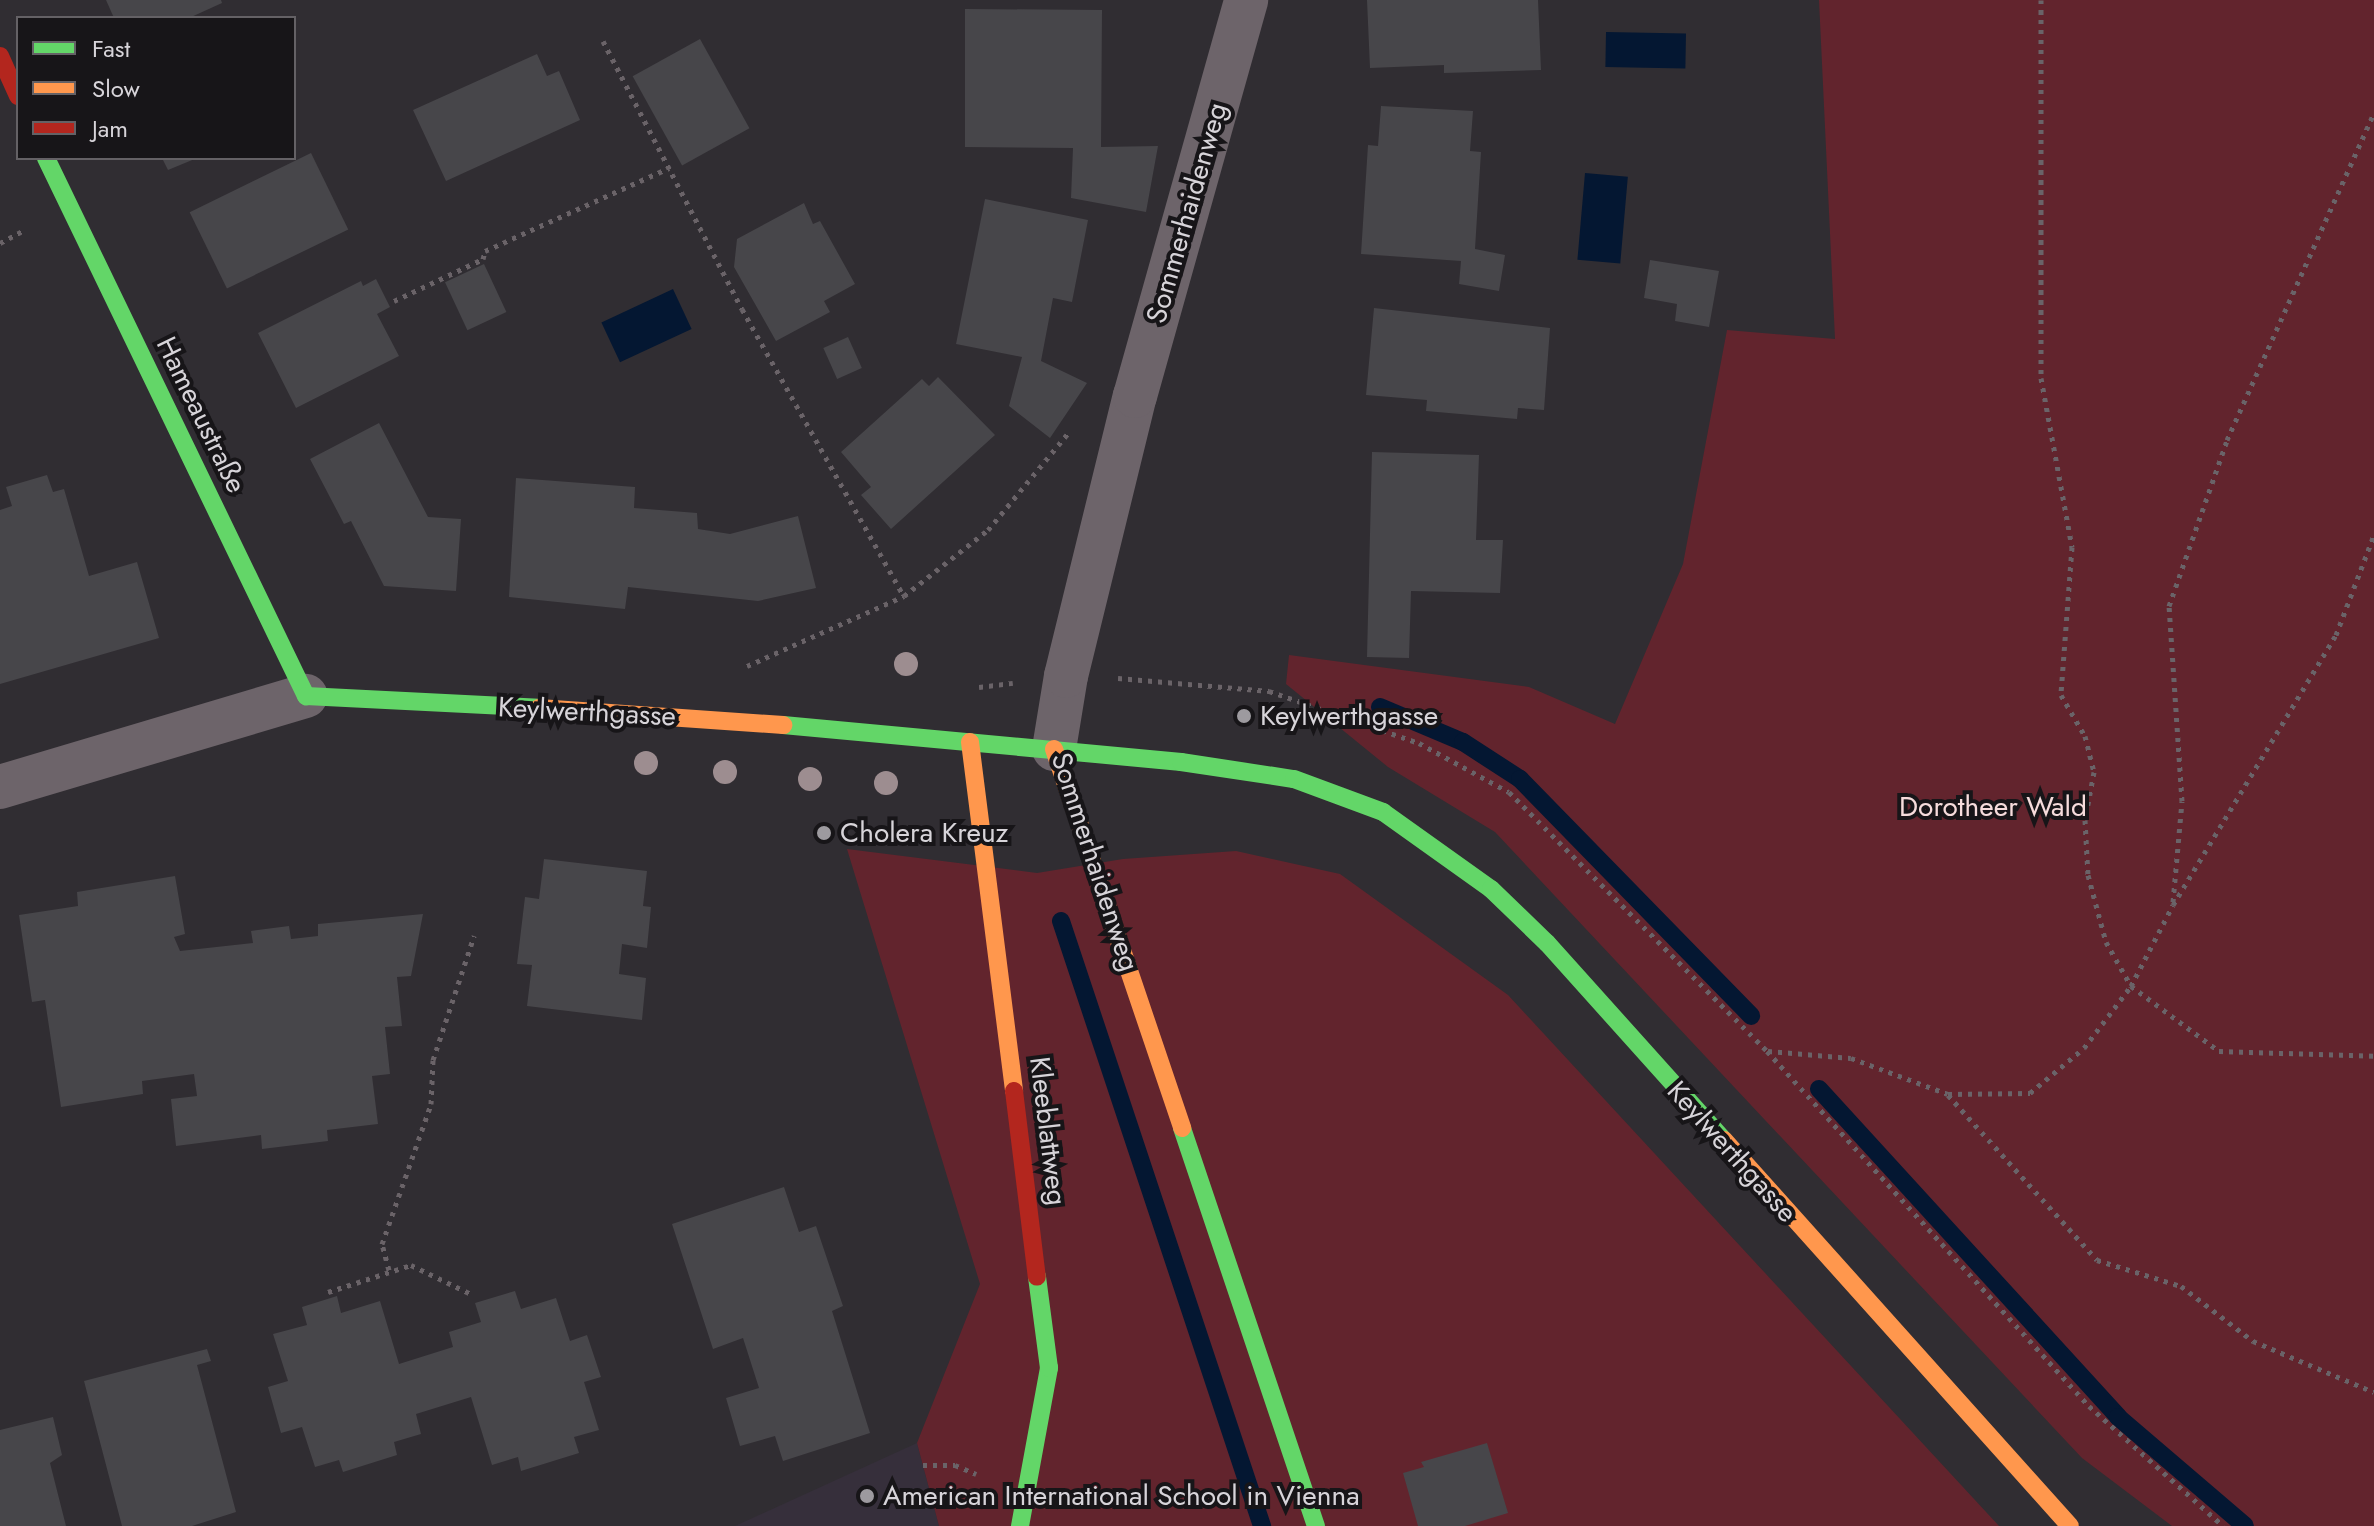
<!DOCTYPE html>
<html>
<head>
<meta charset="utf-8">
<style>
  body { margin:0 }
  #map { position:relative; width:2374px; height:1526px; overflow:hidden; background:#302d32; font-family:Jost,sans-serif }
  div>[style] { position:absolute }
  .built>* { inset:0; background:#362f3b }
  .green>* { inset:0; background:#62242d }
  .water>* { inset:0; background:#041732; transform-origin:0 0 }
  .stream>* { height:18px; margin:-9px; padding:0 9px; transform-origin:9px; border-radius:9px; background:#041732 }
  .building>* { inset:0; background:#47464a; transform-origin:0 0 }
  .path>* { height:5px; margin-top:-2.5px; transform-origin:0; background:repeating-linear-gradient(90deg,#6a6368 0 4px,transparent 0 10px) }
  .street>* { height:44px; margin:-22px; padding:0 22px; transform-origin:22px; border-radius:22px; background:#6d646a }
  .fast>* { height:18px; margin:-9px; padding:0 9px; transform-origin:9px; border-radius:9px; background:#63d668 }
  .slow>* { height:18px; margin:-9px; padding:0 9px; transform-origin:9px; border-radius:9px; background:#ff974d }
  .jam>* { height:18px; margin:-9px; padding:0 9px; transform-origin:9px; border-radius:9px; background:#b3261e }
  .trees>* { width:24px; height:24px; margin:-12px; border-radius:50%; background:#9d8d90 }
  .dots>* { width:22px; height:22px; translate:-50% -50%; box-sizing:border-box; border:4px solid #171518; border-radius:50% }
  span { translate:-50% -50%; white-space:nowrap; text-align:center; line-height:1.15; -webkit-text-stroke:8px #171518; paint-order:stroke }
  .street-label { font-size:28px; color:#d7d4d9 }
  .poi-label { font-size:28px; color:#d7d4d9 }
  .left { translate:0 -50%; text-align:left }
  .park-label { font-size:28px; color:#f6dcdc }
  .legend { position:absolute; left:16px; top:16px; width:280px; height:144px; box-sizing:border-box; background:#171518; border:2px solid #646165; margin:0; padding:10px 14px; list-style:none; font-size:24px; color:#d7d4d9 }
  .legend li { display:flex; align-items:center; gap:16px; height:40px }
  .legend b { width:40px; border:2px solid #646165 }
</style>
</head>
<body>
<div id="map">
  <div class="built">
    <div style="clip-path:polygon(917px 1443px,939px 1526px,735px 1526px)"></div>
  </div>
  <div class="green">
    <div style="clip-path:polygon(1819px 0,2374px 0,2374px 1526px,2172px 1526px,2082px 1458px,1495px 832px,1388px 767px,1286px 684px,1289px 655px,1529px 687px,1615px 724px,1683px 564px,1727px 330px,1835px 339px)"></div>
    <div style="clip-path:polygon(847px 849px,1037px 873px,1123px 859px,1236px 851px,1340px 874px,1508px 995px,1999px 1526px,939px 1526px,917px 1443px,980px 1284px)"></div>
  </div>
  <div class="water">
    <div style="left:1606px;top:32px;width:80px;height:35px;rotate:1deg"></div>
    <div style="left:1585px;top:173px;width:43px;height:87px;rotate:5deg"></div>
    <div style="left:673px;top:289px;width:44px;height:79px;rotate:65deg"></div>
  </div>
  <div class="stream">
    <div style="left:1380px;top:707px;width:90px;rotate:22.9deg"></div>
    <div style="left:1463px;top:742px;width:68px;rotate:33deg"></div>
    <div style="left:1520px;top:779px;width:331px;rotate:45.7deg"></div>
    <div style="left:1061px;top:921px;width:638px;rotate:71.62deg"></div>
    <div style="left:1819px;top:1089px;width:444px;rotate:47.6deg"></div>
    <div style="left:2118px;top:1417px;width:167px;rotate:40.6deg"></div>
  </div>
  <div class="building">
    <div style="clip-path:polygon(106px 0,221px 0,222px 3px,189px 18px,114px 18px)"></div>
    <div style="clip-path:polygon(1367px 0,1538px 0,1541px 70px,1444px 73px,1444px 65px,1370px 68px)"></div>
    <div style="clip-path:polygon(965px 9px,1102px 10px,1101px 147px,1158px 146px,1146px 212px,1071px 198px,1073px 148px,965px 147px)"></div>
    <div style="left:700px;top:39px;width:102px;height:77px;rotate:61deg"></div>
    <div style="clip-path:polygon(537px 54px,547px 76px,559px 71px,580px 120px,446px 181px,413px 110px)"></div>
    <div style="clip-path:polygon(1381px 106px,1473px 111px,1470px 151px,1481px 152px,1475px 249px,1505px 255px,1499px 291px,1459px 284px,1461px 261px,1361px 254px,1368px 145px,1378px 146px)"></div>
    <div style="left:311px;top:153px;width:85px;height:135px;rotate:64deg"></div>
    <div style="clip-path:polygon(162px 158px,197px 158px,168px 170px)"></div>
    <div style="clip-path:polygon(985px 199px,1088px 220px,1072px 302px,1053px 298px,1041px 361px,1087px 383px,1050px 438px,1009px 406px,1022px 357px,956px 344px)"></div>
    <div style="clip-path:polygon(804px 203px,813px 224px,820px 221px,855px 284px,824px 301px,830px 312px,776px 341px,734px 267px,737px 239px)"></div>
    <div style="clip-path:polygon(1650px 260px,1719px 271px,1709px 327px,1675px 321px,1677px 304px,1644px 298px)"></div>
    <div style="left:484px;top:264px;width:53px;height:43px;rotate:65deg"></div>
    <div style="clip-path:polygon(376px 279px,390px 307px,377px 314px,399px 356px,296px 408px,258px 333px,361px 281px,363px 286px)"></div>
    <div style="clip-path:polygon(1374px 308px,1550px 328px,1544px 410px,1518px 408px,1517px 419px,1426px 411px,1427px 400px,1366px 395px)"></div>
    <div style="left:848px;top:337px;width:34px;height:27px;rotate:66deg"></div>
    <div style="clip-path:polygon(938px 377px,995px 435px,891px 529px,861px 495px,871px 487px,841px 452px,922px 379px,929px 386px)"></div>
    <div style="clip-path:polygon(379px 423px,428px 517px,461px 519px,456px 591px,384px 586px,351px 521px,344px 524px,310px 459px)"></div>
    <div style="clip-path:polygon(1372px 452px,1479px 455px,1476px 540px,1503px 540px,1500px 593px,1411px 591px,1409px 658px,1367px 657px)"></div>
    <div style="clip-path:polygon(47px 475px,53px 492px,64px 489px,89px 576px,137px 562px,159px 638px,0 684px,0 510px,12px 506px,6px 487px)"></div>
    <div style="clip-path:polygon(516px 478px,635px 487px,634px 508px,697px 513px,698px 529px,730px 534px,798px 516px,816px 588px,758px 601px,628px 587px,625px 609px,509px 597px)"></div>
    <div style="clip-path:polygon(544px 859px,647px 871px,643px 906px,651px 907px,647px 948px,622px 944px,619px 974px,646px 978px,642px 1020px,527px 1006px,532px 965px,517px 964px,525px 897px,539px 899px)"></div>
    <div style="clip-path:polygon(175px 876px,185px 934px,174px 937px,180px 951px,253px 943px,251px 931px,289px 926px,291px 939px,318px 936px,318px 924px,423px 914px,411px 976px,397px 977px,402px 1026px,385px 1027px,390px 1074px,372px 1076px,378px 1124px,327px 1130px,328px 1141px,262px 1149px,261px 1135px,176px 1146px,171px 1099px,197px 1096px,194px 1074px,142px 1081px,143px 1094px,61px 1107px,45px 1000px,32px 1002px,19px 915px,78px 906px,77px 892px)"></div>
    <div style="clip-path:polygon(784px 1187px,799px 1232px,816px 1226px,843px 1306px,832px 1311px,870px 1433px,783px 1461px,775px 1436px,740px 1446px,726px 1398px,759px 1388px,743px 1338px,713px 1349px,672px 1224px)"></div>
    <div style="clip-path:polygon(515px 1291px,521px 1309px,556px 1298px,570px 1341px,587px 1335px,601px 1377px,584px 1382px,599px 1430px,574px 1437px,579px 1453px,521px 1471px,518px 1457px,492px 1465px,471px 1397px,416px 1414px,421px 1434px,394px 1442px,397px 1455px,343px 1472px,339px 1460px,315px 1467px,302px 1427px,281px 1433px,268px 1387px,288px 1381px,273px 1334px,307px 1325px,302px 1307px,337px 1296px,341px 1313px,380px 1301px,399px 1364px,453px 1347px,449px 1332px,481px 1322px,475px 1303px)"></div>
    <div style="clip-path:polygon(207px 1349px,211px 1361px,197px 1365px,236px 1512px,192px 1526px,122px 1526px,84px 1381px)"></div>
    <div style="clip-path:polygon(53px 1417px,62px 1455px,50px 1463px,66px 1526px,0 1526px,0 1430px)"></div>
    <div style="clip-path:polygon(1487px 1443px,1508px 1513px,1465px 1526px,1418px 1526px,1403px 1473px,1424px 1467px,1421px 1462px)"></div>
  </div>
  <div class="path">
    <div style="left:2041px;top:0;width:378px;rotate:90deg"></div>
    <div style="left:2041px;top:378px;width:172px;rotate:79.6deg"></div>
    <div style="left:2072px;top:547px;width:148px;rotate:94.3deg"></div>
    <div style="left:2061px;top:695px;width:48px;rotate:59.7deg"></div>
    <div style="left:2085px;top:736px;width:37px;rotate:76deg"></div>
    <div style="left:2094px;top:772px;width:49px;rotate:100.6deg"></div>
    <div style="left:2085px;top:820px;width:55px;rotate:86.9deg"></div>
    <div style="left:2088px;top:875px;width:69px;rotate:75deg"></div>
    <div style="left:2106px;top:942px;width:51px;rotate:60.4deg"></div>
    <div style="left:2131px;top:986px;width:109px;rotate:36.5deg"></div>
    <div style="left:2219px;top:1051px;width:155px;rotate:1.8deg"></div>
    <div style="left:603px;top:41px;width:302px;rotate:62.6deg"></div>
    <div style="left:742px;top:309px;width:330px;rotate:60.6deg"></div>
    <div style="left:0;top:243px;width:27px;rotate:-28deg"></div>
    <div style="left:394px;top:301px;width:98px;rotate:-25.3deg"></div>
    <div style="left:483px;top:259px;width:8px;rotate:-76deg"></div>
    <div style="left:485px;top:251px;width:202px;rotate:-24.3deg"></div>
    <div style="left:747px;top:666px;width:172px;rotate:-24deg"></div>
    <div style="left:904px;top:596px;width:107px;rotate:-38.2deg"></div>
    <div style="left:988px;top:530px;width:127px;rotate:-50.4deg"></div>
    <div style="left:1118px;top:678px;width:152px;rotate:4.9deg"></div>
    <div style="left:1269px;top:691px;width:159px;rotate:19.1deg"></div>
    <div style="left:1419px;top:743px;width:102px;rotate:28.6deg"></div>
    <div style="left:1509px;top:792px;width:366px;rotate:45.1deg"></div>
    <div style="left:1767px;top:1051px;width:479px;rotate:47.8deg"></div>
    <div style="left:2089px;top:1406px;width:180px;rotate:41.8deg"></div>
    <div style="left:979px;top:687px;width:34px;rotate:-7deg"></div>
    <div style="left:2173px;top:902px;width:101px;rotate:-84.9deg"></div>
    <div style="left:2182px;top:801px;width:195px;rotate:-93.8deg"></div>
    <div style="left:2169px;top:606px;width:176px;rotate:-70.7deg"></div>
    <div style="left:2227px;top:440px;width:359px;rotate:-65.8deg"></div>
    <div style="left:1768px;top:1051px;width:83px;rotate:4.8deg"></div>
    <div style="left:1851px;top:1058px;width:103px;rotate:20.4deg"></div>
    <div style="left:1948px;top:1094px;width:82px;rotate:-0.7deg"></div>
    <div style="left:2030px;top:1093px;width:70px;rotate:-39.8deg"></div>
    <div style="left:2084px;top:1048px;width:78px;rotate:-52.8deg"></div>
    <div style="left:2131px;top:986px;width:91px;rotate:-62.6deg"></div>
    <div style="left:2173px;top:905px;width:315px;rotate:-58.9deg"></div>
    <div style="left:2336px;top:635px;width:107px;rotate:-69.2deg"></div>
    <div style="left:1948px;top:1095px;width:222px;rotate:47.9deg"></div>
    <div style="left:2097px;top:1260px;width:88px;rotate:17.2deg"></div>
    <div style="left:2181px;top:1286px;width:91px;rotate:37.4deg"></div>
    <div style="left:2253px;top:1341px;width:131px;rotate:22.9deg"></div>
    <div style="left:389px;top:1270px;width:27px;rotate:-105deg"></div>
    <div style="left:382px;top:1244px;width:148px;rotate:-70.7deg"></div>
    <div style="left:431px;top:1104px;width:44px;rotate:-87.4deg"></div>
    <div style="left:433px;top:1060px;width:131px;rotate:-71.7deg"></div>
    <div style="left:328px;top:1292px;width:87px;rotate:-18deg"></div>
    <div style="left:411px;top:1265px;width:69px;rotate:25.8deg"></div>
    <div style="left:923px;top:1465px;width:32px"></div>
    <div style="left:955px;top:1465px;width:23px;rotate:23deg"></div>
  </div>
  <div class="street">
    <div style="left:1054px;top:749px;width:74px;rotate:-80.7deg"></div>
    <div style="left:1066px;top:676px;width:288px;rotate:-76.2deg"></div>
    <div style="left:1135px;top:396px;width:411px;rotate:-74.3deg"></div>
    <div style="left:0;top:787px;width:319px;rotate:-16.6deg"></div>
  </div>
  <div class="fast">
    <div style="left:46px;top:158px;width:598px;rotate:64.21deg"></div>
    <div style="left:306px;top:696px;width:233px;rotate:2.9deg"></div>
    <div style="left:783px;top:725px;width:400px;rotate:5.3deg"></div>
    <div style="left:1181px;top:762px;width:114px;rotate:8.6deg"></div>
    <div style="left:1294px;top:779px;width:95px;rotate:20.3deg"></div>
    <div style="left:1383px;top:812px;width:133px;rotate:35.5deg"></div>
    <div style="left:1491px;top:889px;width:78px;rotate:44deg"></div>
    <div style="left:1547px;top:943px;width:265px;rotate:48.1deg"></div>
    <div style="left:1182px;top:1128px;width:420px;rotate:71.4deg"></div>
    <div style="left:1020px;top:1526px;width:161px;rotate:-79.6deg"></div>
    <div style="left:1049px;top:1368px;width:92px;rotate:-97.5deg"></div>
  </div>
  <div class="slow">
    <div style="left:539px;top:708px;width:245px;rotate:4deg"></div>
    <div style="left:970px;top:742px;width:352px;rotate:82.8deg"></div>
    <div style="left:1054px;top:749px;width:400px;rotate:71.3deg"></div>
    <div style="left:1724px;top:1140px;width:518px;rotate:48.13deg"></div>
  </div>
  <div class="jam">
    <div style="left:0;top:56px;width:44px;rotate:65.8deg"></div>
    <div style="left:1014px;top:1091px;width:187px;rotate:83deg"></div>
  </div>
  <div class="trees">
    <div style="left:906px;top:664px"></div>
    <div style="left:646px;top:763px"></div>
    <div style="left:725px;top:772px"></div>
    <div style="left:810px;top:779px"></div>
    <div style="left:886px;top:783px"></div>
  </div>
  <div class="dots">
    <div style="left:1244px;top:716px;background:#9d9a9f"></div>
    <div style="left:824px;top:833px;background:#9d9a9f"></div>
    <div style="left:867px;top:1496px;background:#9d9a9f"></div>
  </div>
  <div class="street-label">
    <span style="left:1187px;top:213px;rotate:-74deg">Sommerhaidenweg</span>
    <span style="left:201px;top:415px;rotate:64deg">Hameaustraße</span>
    <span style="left:587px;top:712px;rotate:3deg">Keylwerthgasse</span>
    <span style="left:1095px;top:862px;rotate:72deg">Sommerhaidenweg</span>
    <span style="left:1048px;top:1131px;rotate:83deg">Kleeblattweg</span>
    <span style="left:1732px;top:1152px;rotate:48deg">Keylwerthgasse</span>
  </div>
  <div class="poi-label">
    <span class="left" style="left:1260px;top:716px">Keylwerthgasse</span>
    <span class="left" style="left:840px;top:833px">Cholera Kreuz</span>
    <span class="left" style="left:883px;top:1496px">American International School in Vienna</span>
  </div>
  <div class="park-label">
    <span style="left:1993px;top:807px">Dorotheer Wald</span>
  </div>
  <ul class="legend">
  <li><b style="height:10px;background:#63d668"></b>Fast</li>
  <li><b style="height:10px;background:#ff974d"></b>Slow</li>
  <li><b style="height:10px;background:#b3261e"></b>Jam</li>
  </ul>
</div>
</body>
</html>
